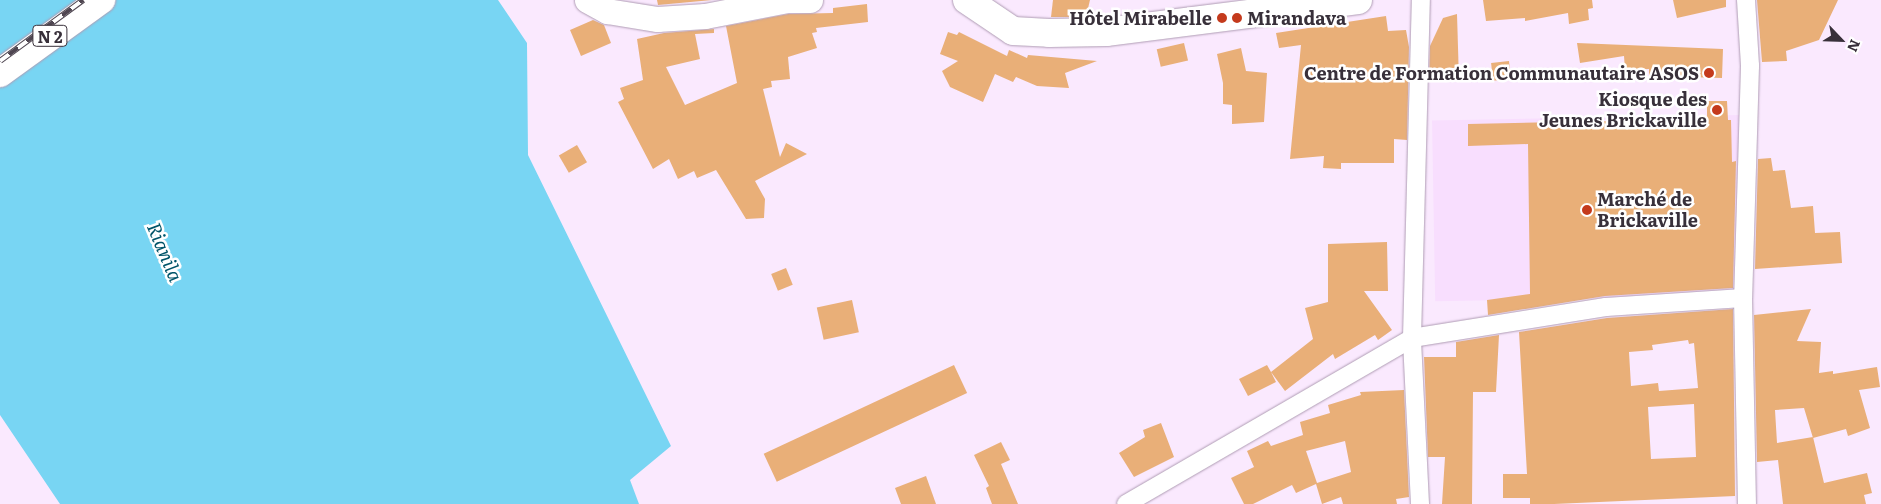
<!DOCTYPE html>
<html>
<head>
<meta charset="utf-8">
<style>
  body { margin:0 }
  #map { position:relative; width:1881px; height:504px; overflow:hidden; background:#fae9fe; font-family:Literata,serif }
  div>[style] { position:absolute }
  .built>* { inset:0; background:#f8defe; transform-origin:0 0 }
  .water>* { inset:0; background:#78d5f3 }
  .building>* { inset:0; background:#e9af78; transform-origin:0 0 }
  .roads { filter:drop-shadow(0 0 1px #af9cb4) drop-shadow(0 0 1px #af9cb4) }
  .street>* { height:18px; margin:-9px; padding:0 9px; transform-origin:9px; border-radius:9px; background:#fff }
  .secondary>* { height:25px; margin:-12.5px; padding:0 12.5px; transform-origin:12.5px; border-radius:12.5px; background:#fff }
  .primary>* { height:28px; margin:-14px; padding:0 14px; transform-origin:14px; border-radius:14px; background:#fff }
  .rail>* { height:5.5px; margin-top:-2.75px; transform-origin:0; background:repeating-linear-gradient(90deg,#fff 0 11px,#4f4651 0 22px); box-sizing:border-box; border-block:1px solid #4f4651 }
  .dots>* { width:14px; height:14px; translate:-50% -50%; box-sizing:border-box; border:2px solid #fff; border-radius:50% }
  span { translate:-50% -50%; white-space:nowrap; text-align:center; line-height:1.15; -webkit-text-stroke:5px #fff; paint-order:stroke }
  .shield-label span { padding:1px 4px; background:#fff; border:1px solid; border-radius:4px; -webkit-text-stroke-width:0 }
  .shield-label { font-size:16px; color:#38303a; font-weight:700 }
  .poi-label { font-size:18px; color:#38303a; font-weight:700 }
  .right { translate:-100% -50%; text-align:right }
  .left { translate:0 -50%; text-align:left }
  .water-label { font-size:19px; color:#005469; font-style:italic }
  .north { position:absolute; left:1816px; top:15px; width:50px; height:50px; -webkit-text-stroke:4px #fff; paint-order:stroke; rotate:114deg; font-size:14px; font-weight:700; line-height:20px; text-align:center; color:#38303a }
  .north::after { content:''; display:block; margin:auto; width:18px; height:22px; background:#38303a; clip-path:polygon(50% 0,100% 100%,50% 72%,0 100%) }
</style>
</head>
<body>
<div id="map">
  <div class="built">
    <div style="left:1740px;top:115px;width:181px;height:308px;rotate:89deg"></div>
  </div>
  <div class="water">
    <div style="clip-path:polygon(0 0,498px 0,527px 43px,528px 155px,671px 446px,630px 480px,639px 504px,60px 504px,0 415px)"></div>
  </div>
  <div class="building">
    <div style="clip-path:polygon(657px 0,712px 0,658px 5px)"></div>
    <div style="clip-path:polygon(1053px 0,1090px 0,1086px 17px,1051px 17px)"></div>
    <div style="clip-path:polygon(1483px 0,1592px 0,1593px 8px,1588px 9px,1589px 20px,1569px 24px,1568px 13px,1525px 21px,1525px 18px,1486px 21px)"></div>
    <div style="clip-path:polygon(1673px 0,1726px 0,1726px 7px,1677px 18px)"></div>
    <div style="clip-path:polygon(1757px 0,1838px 0,1819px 40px,1786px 51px,1787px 61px,1762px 62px)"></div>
    <div style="clip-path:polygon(867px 4px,868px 22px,816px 28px,817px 32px,812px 33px,817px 48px,788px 57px,790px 79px,771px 81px,772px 87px,763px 89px,780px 157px,786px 143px,807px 154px,755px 181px,765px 199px,764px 218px,746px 219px,716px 170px,697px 178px,694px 171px,678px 179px,669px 159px,653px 169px,618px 102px,624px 99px,620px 88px,643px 80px,637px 39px,664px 33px,714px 29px,714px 33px,695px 34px,700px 59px,666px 67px,685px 105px,737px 83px,726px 26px,788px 14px,833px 13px,833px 8px)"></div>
    <div style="clip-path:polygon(1457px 14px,1459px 81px,1429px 82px,1430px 46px,1443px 18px)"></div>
    <div style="clip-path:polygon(1386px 16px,1388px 31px,1406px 30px,1409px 47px,1407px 140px,1394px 139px,1394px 163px,1341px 163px,1341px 169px,1323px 168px,1324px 156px,1290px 159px,1301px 45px,1279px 48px,1276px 33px)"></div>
    <div style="clip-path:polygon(593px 20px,604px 25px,611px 43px,581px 56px,570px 30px)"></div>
    <div style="clip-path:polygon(948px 32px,957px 35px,959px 32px,1007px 56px,1009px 50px,1027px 58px,1028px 55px,1097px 61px,1065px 73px,1069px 88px,1037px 86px,1016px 77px,1013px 82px,995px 74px,983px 102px,950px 87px,942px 71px,958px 61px,940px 54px)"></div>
    <div style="left:1184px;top:43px;width:18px;height:28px;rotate:77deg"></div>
    <div style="clip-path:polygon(1577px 43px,1723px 49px,1722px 78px,1649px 76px,1649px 69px,1625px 70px,1624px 56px,1580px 63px)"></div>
    <div style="clip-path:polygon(1241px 48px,1246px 71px,1267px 73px,1264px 122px,1232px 124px,1232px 105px,1223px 104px,1223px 83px,1217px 54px)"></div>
    <div style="left:1509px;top:61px;width:18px;height:18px;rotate:84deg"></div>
    <div style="clip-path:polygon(1707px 101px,1727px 101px,1728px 120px,1731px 120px,1732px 162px,1736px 161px,1733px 288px,1605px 296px,1488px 315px,1487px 300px,1530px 294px,1528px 144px,1468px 146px,1468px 124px,1707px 119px)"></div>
    <div style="left:577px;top:145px;width:20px;height:21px;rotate:60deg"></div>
    <div style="clip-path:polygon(1771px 158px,1773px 171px,1785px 170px,1791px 208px,1813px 206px,1815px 233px,1840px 232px,1842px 263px,1755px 269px,1758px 159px)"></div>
    <div style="clip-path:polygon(1387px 242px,1388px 291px,1364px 291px,1392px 330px,1378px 340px,1375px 335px,1335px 359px,1333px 354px,1285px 391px,1271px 372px,1276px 382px,1248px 396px,1239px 379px,1267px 365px,1271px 372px,1313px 339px,1305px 308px,1328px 302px,1328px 244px)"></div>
    <div style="left:786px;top:268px;width:18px;height:16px;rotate:68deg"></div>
    <div style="left:852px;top:300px;width:33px;height:36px;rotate:78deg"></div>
    <div style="clip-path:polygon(evenodd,1733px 309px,1735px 496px,1554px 504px,1530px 504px,1530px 498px,1503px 498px,1503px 474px,1527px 474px,1519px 332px,1607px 318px,1733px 309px,1688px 340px,1689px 344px,1694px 343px,1698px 388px,1659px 391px,1658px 383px,1631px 386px,1629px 352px,1653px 350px,1652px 345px,1688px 340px,1733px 309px,1694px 404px,1696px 457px,1651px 459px,1648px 407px,1694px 404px)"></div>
    <div style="clip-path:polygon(1811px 309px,1797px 341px,1821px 342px,1819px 373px,1833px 371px,1833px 374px,1877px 367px,1880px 387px,1859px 390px,1870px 428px,1848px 436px,1846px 429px,1813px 438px,1804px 408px,1775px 410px,1777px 443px,1813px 437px,1824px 483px,1867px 473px,1872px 493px,1864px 495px,1866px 504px,1783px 504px,1778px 460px,1757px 462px,1754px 315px)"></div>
    <div style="clip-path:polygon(1499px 335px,1496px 392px,1473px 392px,1472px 504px,1442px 504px,1445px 457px,1428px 457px,1424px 357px,1456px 357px,1456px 342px)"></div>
    <div style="left:954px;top:365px;width:31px;height:210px;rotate:65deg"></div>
    <div style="clip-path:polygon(evenodd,1404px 390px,1409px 497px,1396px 499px,1397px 504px,1343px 504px,1341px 497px,1322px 504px,1316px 484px,1296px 493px,1292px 485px,1253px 504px,1244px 504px,1231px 478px,1254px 467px,1247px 451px,1268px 441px,1271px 446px,1303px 435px,1300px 422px,1330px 413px,1328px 405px,1361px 395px,1360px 392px,1404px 390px,1345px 441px,1351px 472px,1317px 483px,1306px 451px,1345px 441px)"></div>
    <div style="clip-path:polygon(1161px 423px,1174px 457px,1134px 477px,1119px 453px,1145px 437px,1143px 430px)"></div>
    <div style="clip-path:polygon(1001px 442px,1010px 460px,1001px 464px,1018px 504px,992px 504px,986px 488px,989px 486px,974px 455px)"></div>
    <div style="clip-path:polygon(926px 476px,936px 504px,901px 504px,895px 488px)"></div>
  </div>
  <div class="roads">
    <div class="street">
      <div style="left:1746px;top:0;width:66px;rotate:86.5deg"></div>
      <div style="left:1750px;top:66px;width:232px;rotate:91.7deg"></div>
      <div style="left:1743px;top:298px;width:206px;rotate:88.9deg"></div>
      <div style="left:1126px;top:504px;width:331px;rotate:-30.1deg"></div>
      <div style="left:1412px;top:338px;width:196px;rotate:-9.1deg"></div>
      <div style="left:1606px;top:307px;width:137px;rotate:-3.8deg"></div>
      <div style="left:1420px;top:504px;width:166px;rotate:-92.8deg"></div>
      <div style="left:1412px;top:338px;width:338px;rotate:-88.5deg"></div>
    </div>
    <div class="secondary">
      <div style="left:587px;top:0;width:23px;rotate:29deg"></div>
      <div style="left:607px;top:11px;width:51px;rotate:9.1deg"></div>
      <div style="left:657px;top:19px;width:48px;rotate:-3.6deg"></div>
      <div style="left:705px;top:16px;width:84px;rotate:-11deg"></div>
      <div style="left:787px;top:0;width:23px"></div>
    </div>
    <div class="primary">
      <div style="left:967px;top:0;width:55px;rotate:34deg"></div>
      <div style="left:1013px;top:31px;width:36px;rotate:3deg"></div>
      <div style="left:1049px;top:33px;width:57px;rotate:-1deg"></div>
      <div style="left:1106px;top:32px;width:254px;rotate:-7.2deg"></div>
      <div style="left:0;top:73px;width:125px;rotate:-35.9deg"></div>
    </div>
  </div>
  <div class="rail">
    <div style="left:0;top:61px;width:103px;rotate:-36.3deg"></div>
  </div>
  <div class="dots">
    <div style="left:1222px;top:18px;background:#c43a1c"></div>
    <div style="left:1237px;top:18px;background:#c43a1c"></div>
    <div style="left:1709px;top:73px;background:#c43a1c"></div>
    <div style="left:1717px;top:110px;background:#c43a1c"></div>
    <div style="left:1587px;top:210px;background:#c43a1c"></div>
  </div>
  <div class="shield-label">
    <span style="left:50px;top:36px">N 2</span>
  </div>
  <div class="poi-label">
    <span class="right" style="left:1212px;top:18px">Hôtel Mirabelle</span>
    <span class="left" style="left:1247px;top:18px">Mirandava</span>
    <span class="right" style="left:1699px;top:73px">Centre de Formation Communautaire ASOS</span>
    <span class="right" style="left:1707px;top:110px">Kiosque des<br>Jeunes Brickaville</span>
    <span class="left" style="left:1597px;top:210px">Marché de<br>Brickaville</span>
  </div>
  <div class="water-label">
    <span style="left:165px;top:252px;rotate:67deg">Rianila</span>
  </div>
  <div class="north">N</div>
</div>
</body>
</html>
